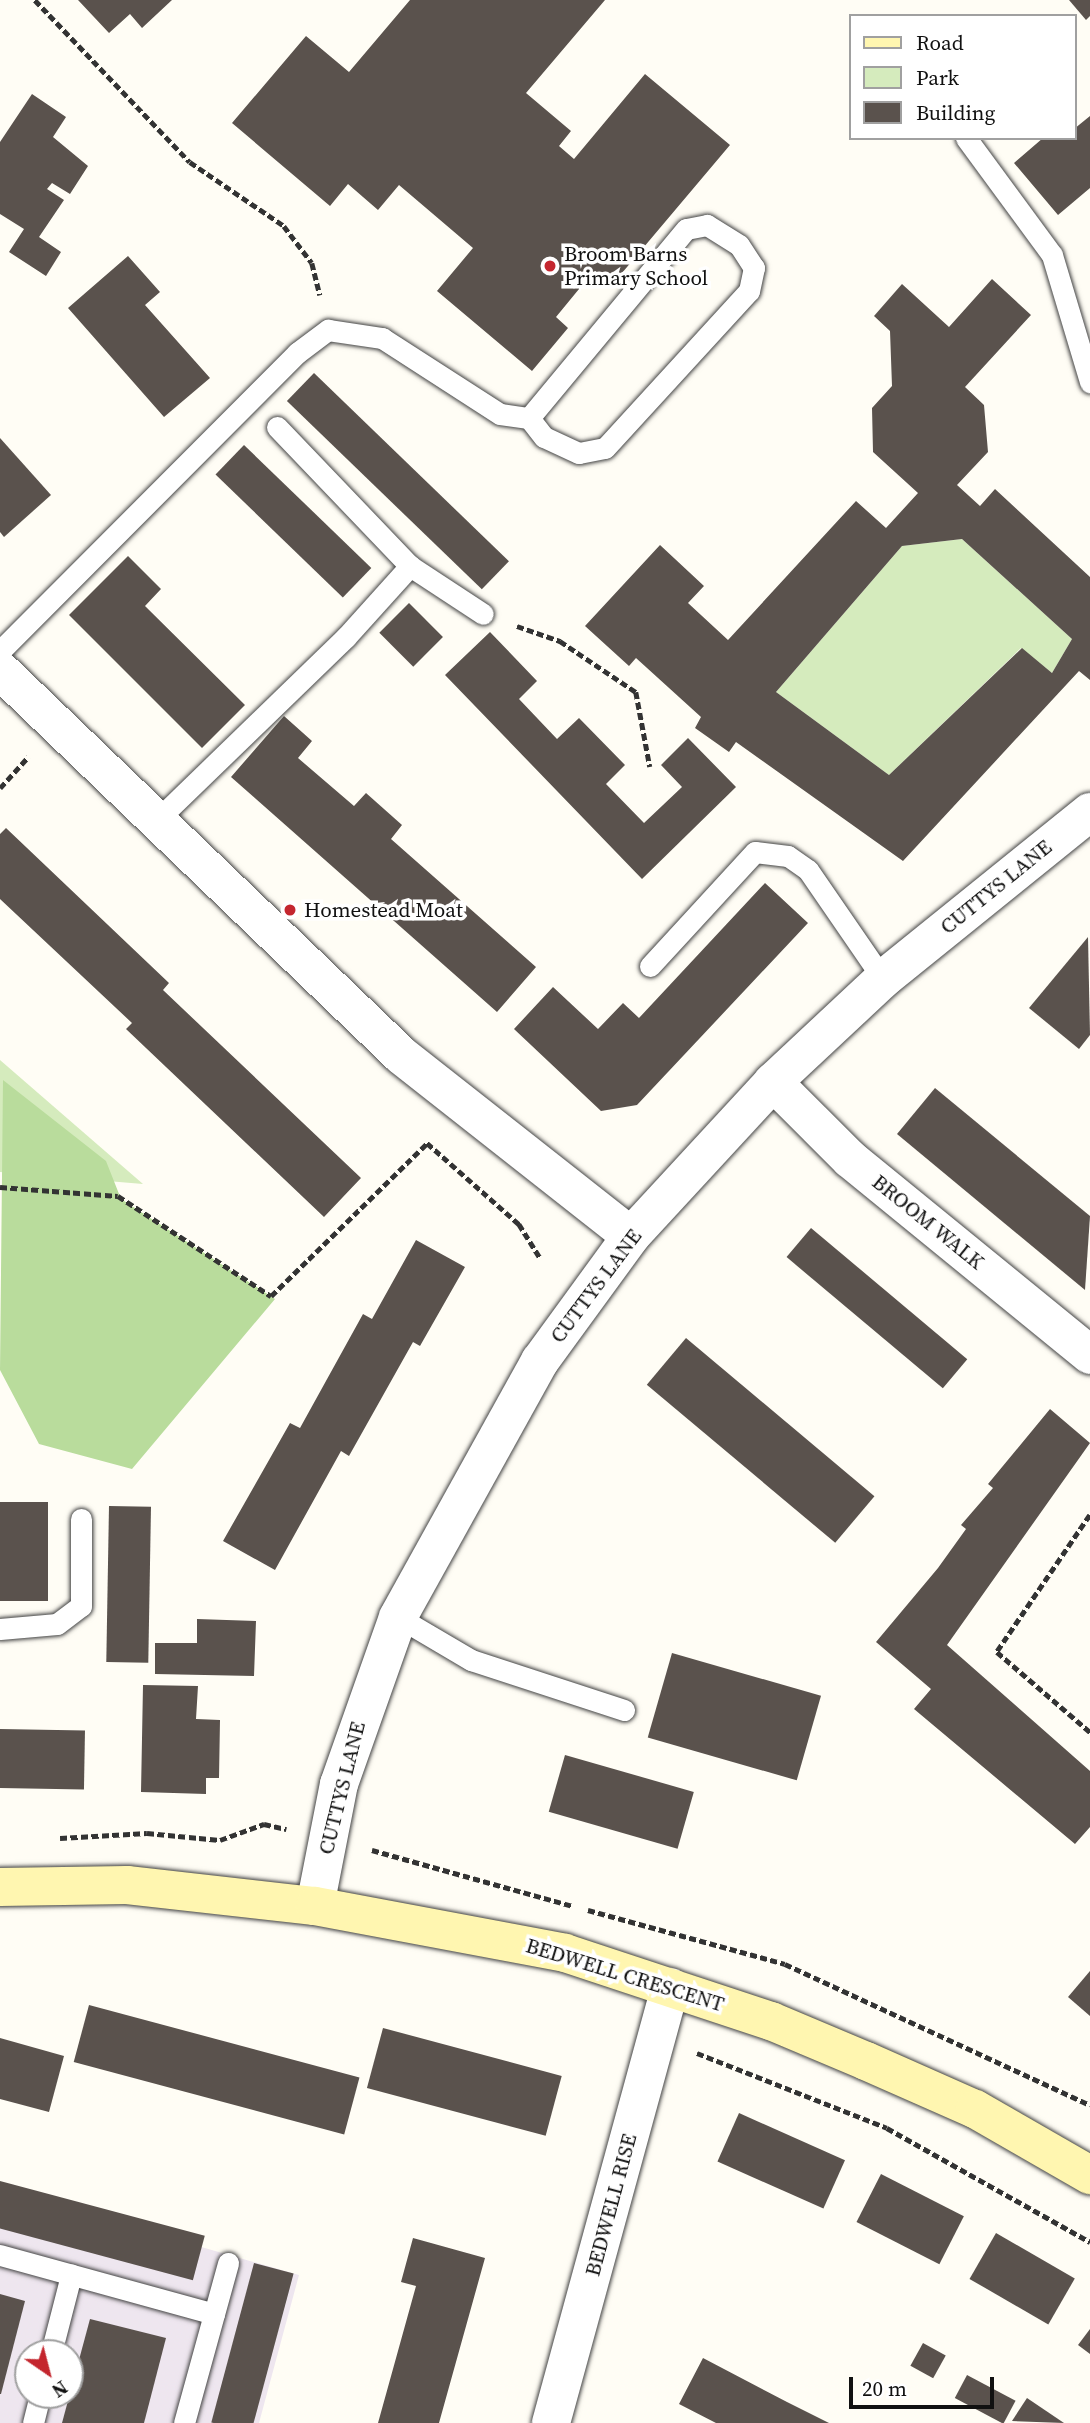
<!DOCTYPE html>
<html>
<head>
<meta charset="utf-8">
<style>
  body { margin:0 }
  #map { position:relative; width:1090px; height:2423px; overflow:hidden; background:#fffdf5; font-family:"Source Serif 4",serif }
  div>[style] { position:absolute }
  .industrial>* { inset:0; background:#eee6ef }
  .green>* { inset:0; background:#d5ebbd }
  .forest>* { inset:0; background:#b9dc9c }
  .building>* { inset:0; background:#5a524d; transform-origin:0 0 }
  .path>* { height:4.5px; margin-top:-2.25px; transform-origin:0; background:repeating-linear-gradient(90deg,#333 0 7px,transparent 0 10.5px) }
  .roads { filter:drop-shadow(0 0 2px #444) drop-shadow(0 0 2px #444) }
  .lane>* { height:21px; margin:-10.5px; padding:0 10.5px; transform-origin:10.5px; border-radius:10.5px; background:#fff }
  .street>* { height:38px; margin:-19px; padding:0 19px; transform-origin:19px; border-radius:19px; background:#fff }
  .secondary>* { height:38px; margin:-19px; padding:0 19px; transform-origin:19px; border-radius:19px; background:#fff6b0 }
  .dots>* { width:19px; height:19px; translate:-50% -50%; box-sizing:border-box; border:4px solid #fff; border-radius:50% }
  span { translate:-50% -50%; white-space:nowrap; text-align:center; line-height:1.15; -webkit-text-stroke:7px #fff; paint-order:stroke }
  .poi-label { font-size:21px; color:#111 }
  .left { translate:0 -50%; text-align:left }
  .street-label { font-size:21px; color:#111 }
  .legend { position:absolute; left:849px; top:14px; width:228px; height:126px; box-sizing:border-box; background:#fff; border:2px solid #a0a0a0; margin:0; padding:9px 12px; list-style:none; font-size:21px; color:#111 }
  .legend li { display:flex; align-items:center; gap:14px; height:35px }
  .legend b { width:35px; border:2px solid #a0a0a0 }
  .north { position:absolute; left:14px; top:2339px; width:70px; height:70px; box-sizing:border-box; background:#fff; border:2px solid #a0a0a0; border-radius:50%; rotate:145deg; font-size:19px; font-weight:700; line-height:28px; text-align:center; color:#111 }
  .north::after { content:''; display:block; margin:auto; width:24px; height:32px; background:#c4262e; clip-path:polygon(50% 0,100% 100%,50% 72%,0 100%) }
  .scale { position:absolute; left:849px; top:2377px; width:145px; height:32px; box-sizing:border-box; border:4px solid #111; border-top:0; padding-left:9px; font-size:21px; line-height:24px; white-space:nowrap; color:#111; -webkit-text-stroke:5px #fff; paint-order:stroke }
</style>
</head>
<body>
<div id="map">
  <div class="industrial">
    <div style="clip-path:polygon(evenodd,0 2189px,299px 2275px,259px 2423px,0 2423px,0 2189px,28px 2353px,70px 2353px,70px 2395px,28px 2395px,28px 2353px)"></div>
  </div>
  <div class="green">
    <div style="clip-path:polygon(962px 539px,1072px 639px,1052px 673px,1021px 648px,889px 775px,776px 692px,902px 546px)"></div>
    <div style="clip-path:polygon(0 1060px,143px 1184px,0 1172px)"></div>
  </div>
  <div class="forest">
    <div style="clip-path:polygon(3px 1080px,106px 1161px,121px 1199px,275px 1299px,132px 1469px,39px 1444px,0 1370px)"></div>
  </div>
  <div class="building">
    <div style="clip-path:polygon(78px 0,172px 0,142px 28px,130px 14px,109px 33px)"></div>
    <div style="clip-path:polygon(410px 0,605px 0,526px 93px,571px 131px,559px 146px,574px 159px,645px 74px,730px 145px,611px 286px,593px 272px,556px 317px,568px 328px,532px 371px,437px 291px,473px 248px,399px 185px,378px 210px,348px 184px,330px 206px,232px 123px,306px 36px,349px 72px)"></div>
    <div style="clip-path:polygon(1069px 0,1090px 0,1090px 16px,1086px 20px)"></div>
    <div style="clip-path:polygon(32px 94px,66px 117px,53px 137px,88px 166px,70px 194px,52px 183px,47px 189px,64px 200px,39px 237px,61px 252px,46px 276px,9px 252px,24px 229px,0 214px,0 142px)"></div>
    <div style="clip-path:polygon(1090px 116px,1090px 188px,1058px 215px,1014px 163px,1043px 138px,1074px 138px,1074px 129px)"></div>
    <div style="clip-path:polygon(128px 256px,160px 292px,145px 305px,210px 378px,164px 417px,68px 308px)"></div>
    <div style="clip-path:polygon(evenodd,992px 279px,1031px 315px,965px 387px,984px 405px,988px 452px,957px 485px,980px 506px,995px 489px,1090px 577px,1090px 680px,1079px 671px,903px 861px,736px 742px,729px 752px,695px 728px,701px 717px,636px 658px,629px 666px,585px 626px,660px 545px,704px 586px,688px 603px,728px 640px,856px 501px,886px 528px,918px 493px,873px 452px,872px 408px,892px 386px,890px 331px,874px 316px,902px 284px,949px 327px,992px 279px,962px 539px,1072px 639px,1052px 673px,1022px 648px,889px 775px,776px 692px,902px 546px,962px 539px)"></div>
    <div style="left:314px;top:373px;width:271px;height:39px;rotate:44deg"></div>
    <div style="clip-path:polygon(0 438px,51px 495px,4px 537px,0 532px)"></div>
    <div style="left:244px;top:445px;width:177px;height:41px;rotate:44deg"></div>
    <div style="clip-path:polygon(128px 556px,161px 589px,145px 606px,245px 705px,202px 748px,69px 615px)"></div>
    <div style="left:409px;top:603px;width:48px;height:42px;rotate:45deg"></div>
    <div style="clip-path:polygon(490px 632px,537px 681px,519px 699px,557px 739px,579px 718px,625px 765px,606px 784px,644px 823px,682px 787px,661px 765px,688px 738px,736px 787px,642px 879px,445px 675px)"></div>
    <div style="clip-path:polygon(284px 716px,312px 741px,298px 758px,354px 806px,366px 793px,402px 825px,391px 839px,536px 967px,497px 1012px,231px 777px)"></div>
    <div style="clip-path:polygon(6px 828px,169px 983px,163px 990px,361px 1178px,324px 1217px,126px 1029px,132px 1023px,0 899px,0 834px)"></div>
    <div style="clip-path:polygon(765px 883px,808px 923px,637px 1105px,601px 1111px,514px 1029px,553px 987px,598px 1029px,623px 1003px,639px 1018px)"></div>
    <div style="clip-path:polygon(1088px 937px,1090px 1035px,1079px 1049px,1029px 1008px)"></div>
    <div style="clip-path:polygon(935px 1088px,1090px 1216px,1085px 1290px,897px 1134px)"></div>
    <div style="left:811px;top:1228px;width:204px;height:38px;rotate:40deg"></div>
    <div style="clip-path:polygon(416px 1240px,465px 1267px,420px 1346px,413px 1342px,349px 1456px,341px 1451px,275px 1570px,223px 1541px,290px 1423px,300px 1428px,363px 1314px,372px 1319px)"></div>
    <div style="left:686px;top:1338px;width:246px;height:61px;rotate:40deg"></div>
    <div style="clip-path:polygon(1050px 1409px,1090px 1443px,947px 1645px,1090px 1771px,1090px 1827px,1075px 1844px,914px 1709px,931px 1689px,876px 1642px,938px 1568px,966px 1529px,961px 1525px,993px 1488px,988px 1484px)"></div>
    <div style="left:0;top:1502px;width:48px;height:99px"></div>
    <div style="left:109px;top:1506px;width:42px;height:156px;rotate:1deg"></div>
    <div style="clip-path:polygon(197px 1619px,256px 1621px,254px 1676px,155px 1674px,155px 1643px,197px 1643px)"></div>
    <div style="left:672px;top:1653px;width:155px;height:88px;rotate:16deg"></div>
    <div style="clip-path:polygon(143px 1685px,198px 1686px,196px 1719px,220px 1720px,219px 1778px,206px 1778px,206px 1794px,141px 1792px)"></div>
    <div style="left:0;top:1729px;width:85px;height:59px;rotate:1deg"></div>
    <div style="left:565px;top:1755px;width:134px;height:59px;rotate:16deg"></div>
    <div style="clip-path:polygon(1090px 1971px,1090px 2016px,1068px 1997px)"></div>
    <div style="left:89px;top:2005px;width:280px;height:59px;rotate:15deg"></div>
    <div style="left:383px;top:2028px;width:185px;height:62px;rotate:15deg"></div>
    <div style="clip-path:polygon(0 2038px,64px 2056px,49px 2112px,0 2099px)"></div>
    <div style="left:739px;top:2113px;width:116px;height:53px;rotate:24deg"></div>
    <div style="left:881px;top:2174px;width:93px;height:54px;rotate:27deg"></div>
    <div style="left:0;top:2181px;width:212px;height:46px;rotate:15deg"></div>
    <div style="left:996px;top:2233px;width:91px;height:53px;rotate:30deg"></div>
    <div style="clip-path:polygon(413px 2238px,485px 2258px,439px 2423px,378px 2423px,416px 2286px,401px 2282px)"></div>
    <div style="left:254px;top:2263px;width:41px;height:165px;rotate:15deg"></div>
    <div style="clip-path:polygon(0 2294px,25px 2301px,1px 2394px,0 2394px)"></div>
    <div style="clip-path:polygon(90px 2319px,166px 2338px,144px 2423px,62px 2423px)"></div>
    <div style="clip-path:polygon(1090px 2329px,1090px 2354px,1078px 2345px)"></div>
    <div style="left:923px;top:2343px;width:26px;height:26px;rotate:29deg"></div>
    <div style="clip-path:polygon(703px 2358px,787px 2402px,829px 2423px,716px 2423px,679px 2404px)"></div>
    <div style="left:967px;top:2375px;width:55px;height:26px;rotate:28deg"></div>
    <div style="clip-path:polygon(1027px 2398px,1064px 2423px,1012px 2421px)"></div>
  </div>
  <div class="path">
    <div style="left:35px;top:0;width:224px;rotate:46.3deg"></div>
    <div style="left:190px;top:162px;width:114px;rotate:34.2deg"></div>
    <div style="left:284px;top:226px;width:46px;rotate:52.9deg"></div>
    <div style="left:312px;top:263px;width:33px;rotate:76deg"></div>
    <div style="left:517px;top:626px;width:46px;rotate:19.2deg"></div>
    <div style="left:560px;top:641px;width:92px;rotate:33.9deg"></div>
    <div style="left:636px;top:692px;width:76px;rotate:79.4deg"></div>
    <div style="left:0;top:788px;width:42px;rotate:-47.9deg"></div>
    <div style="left:0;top:1187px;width:118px;rotate:4.4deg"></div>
    <div style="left:118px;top:1196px;width:183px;rotate:33.2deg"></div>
    <div style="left:271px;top:1296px;width:219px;rotate:-44.4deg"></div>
    <div style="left:427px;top:1143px;width:123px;rotate:41.4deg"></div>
    <div style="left:519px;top:1224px;width:40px;rotate:58deg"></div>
    <div style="left:1090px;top:1515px;width:166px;rotate:124.2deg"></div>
    <div style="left:997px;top:1652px;width:123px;rotate:40.7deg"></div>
    <div style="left:60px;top:1838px;width:87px;rotate:-3.3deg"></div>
    <div style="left:147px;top:1833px;width:73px;rotate:5.5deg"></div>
    <div style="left:220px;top:1840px;width:47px;rotate:-20deg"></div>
    <div style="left:264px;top:1824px;width:23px;rotate:13deg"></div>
    <div style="left:372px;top:1850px;width:209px;rotate:15.6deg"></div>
    <div style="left:588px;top:1910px;width:204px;rotate:15.3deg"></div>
    <div style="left:785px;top:1964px;width:336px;rotate:24.8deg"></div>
    <div style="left:697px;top:2053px;width:204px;rotate:21.5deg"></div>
    <div style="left:887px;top:2128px;width:233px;rotate:29.3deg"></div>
  </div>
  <div class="roads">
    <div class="lane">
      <div style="left:966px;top:138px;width:145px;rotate:53.7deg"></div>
      <div style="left:1052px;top:255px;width:133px;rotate:73.3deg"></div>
      <div style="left:277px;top:427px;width:192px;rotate:46.3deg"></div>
      <div style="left:410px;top:566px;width:87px;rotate:33.3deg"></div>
      <div style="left:0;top:651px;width:421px;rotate:-45.1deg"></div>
      <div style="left:297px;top:353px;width:39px;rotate:-37deg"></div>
      <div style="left:328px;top:330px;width:55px;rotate:8.4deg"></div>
      <div style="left:382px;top:338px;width:140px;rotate:32.8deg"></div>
      <div style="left:500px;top:414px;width:29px;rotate:8deg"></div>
      <div style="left:529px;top:418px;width:24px;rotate:52deg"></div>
      <div style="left:544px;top:437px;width:38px;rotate:25deg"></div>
      <div style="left:579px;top:453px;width:26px;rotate:-11deg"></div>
      <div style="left:605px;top:448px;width:213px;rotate:-47.5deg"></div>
      <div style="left:749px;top:291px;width:24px;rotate:-78deg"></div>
      <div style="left:754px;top:268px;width:27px;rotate:-123deg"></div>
      <div style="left:739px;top:245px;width:38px;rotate:-148deg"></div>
      <div style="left:707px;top:225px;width:21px;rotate:169deg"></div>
      <div style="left:686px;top:229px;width:246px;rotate:129.7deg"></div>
      <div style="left:154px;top:823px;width:267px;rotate:-44.1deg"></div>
      <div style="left:346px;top:637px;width:96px;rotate:-48deg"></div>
      <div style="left:650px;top:966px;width:155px;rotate:-47.4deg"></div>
      <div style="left:755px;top:852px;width:33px;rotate:7deg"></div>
      <div style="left:788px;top:856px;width:24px;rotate:35deg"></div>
      <div style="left:808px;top:870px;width:132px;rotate:55.5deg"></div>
      <div style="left:398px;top:1617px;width:85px;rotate:30.5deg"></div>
      <div style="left:471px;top:1660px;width:161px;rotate:18.1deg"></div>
      <div style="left:0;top:1629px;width:57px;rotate:-5deg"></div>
      <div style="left:57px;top:1624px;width:30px;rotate:-37deg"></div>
      <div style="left:81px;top:1606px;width:87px;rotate:-90deg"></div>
      <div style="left:0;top:2255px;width:222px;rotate:15.4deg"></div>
      <div style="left:51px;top:2353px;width:81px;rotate:-75.6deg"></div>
      <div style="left:33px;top:2423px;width:29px;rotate:-76deg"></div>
      <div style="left:184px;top:2423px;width:166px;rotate:-74.6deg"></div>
    </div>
    <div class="street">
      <div style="left:0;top:670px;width:557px;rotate:43.84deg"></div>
      <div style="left:402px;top:1056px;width:291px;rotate:38.2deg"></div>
      <div style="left:773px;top:1082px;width:109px;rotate:45deg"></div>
      <div style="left:850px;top:1159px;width:310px;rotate:39.2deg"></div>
      <div style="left:315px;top:1906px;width:124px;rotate:-78.9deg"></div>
      <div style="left:339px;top:1784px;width:177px;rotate:-70.5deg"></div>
      <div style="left:398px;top:1617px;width:293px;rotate:-61deg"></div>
      <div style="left:540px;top:1361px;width:155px;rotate:-53.9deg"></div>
      <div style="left:631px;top:1236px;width:209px;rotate:-47.3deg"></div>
      <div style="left:773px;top:1082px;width:151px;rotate:-43.1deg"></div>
      <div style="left:883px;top:979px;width:266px;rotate:-38.9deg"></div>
      <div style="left:551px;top:2423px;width:452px;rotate:-74.7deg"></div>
    </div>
    <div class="secondary">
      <div style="left:0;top:1887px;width:127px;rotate:-0.9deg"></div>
      <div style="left:127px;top:1885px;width:189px;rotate:6.4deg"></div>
      <div style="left:315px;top:1906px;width:254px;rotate:10.6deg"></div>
      <div style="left:565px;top:1953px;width:217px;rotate:18.3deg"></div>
      <div style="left:771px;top:2021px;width:103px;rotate:22.8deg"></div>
      <div style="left:866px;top:2061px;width:119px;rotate:23.8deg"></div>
      <div style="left:975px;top:2109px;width:133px;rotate:29.9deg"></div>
    </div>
  </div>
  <div class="dots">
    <div style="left:550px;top:266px;background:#c4262e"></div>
    <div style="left:290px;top:910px;background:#c4262e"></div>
  </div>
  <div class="poi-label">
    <span class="left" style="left:564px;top:266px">Broom Barns<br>Primary School</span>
    <span class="left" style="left:304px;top:910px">Homestead Moat</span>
  </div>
  <div class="street-label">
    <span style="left:996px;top:887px;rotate:-39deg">CUTTYS LANE</span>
    <span style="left:928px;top:1222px;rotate:39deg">BROOM WALK</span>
    <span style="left:596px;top:1286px;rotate:-53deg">CUTTYS LANE</span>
    <span style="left:342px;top:1788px;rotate:-76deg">CUTTYS LANE</span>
    <span style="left:625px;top:1975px;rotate:17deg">BEDWELL CRESCENT</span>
    <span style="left:611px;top:2205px;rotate:-75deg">BEDWELL RISE</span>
  </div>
  <ul class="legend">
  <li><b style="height:9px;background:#fff6b0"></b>Road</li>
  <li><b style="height:19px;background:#d5ebbd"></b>Park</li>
  <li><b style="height:19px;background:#5a524d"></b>Building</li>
  </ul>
  <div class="north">N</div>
  <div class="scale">20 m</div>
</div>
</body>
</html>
